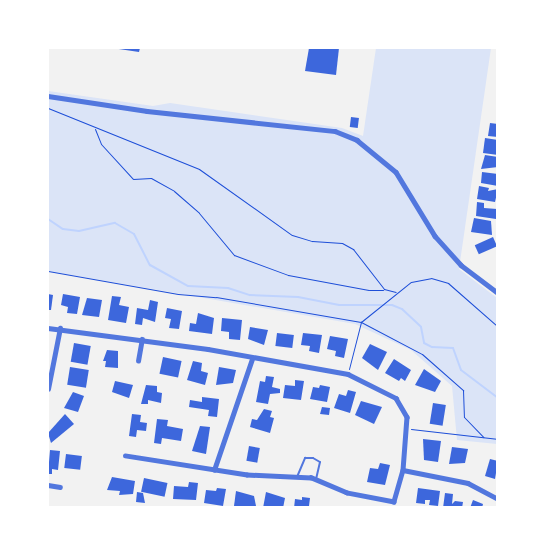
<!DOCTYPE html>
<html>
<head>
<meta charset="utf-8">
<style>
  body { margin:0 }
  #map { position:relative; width:545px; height:555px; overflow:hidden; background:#f2f2f2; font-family:Poppins,sans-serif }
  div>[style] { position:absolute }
  .green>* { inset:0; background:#dbe4f7 }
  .stream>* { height:2px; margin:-1px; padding:0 1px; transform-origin:1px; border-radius:1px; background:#bfd3fe }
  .building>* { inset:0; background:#3d67dc; transform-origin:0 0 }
  .path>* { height:1px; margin:-0.5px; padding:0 0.5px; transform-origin:0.5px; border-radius:0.5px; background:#1d4ed8 }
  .service>* { height:2px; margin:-1px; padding:0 1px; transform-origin:1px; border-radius:1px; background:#5277de }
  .minor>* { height:4.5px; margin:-2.25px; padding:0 2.25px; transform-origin:2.25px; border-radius:2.25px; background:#5277de }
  span { translate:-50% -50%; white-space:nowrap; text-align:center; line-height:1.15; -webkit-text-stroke:4px #fff; paint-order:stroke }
  .frame { position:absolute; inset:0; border:49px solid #fff; pointer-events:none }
</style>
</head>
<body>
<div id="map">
  <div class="green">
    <div style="clip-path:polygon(376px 48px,491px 48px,459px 269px,497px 298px,497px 444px,457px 440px,452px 386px,411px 350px,355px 324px,48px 271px,48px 91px,153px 106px,170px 103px,342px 128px,363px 136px)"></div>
  </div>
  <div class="stream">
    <div style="left:48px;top:219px;width:18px;rotate:34deg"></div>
    <div style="left:63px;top:229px;width:16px;rotate:7deg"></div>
    <div style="left:79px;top:231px;width:37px;rotate:-13deg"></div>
    <div style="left:115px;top:223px;width:22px;rotate:30deg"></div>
    <div style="left:134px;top:234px;width:35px;rotate:63deg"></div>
    <div style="left:150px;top:265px;width:43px;rotate:28.9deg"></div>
    <div style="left:188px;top:286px;width:40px;rotate:2.9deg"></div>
    <div style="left:228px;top:288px;width:23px;rotate:18deg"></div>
    <div style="left:250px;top:295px;width:48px;rotate:2.4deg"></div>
    <div style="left:298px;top:297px;width:42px;rotate:11deg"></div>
    <div style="left:339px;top:305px;width:53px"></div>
    <div style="left:392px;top:305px;width:11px;rotate:22deg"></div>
    <div style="left:402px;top:309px;width:26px;rotate:43deg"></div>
    <div style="left:421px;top:327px;width:16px;rotate:79deg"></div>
    <div style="left:424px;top:343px;width:9px;rotate:27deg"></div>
    <div style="left:432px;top:347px;width:21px;rotate:3deg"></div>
    <div style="left:453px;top:348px;width:23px;rotate:70deg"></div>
    <div style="left:461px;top:370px;width:46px;rotate:37.1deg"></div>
  </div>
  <div class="building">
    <div style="clip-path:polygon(112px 48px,140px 48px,139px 52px)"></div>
    <div style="clip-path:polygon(309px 48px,339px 48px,336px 75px,305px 71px)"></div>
    <div style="left:351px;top:117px;width:8px;height:10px;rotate:7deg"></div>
    <div style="clip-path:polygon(490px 123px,498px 124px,498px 137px,488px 136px)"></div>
    <div style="clip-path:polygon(485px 138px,498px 140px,498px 155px,483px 153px)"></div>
    <div style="clip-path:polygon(485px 155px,498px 157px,498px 167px,481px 169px)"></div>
    <div style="clip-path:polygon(482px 172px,498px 174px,498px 186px,481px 183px)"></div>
    <div style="clip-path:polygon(479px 186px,489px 188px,488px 191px,498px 189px,495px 202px,477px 199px)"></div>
    <div style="clip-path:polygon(477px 202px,484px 203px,484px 208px,497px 209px,496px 219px,476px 216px)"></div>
    <div style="clip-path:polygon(474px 218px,491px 221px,492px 235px,471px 232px)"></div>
    <div style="left:493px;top:237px;width:10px;height:20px;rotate:66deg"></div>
    <div style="clip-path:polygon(48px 294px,53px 295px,51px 310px,48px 310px)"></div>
    <div style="clip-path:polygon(63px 294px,80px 297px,77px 314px,67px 313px,68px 307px,61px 305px)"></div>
    <div style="clip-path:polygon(112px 296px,121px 297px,119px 305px,129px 307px,126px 323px,108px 320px)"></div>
    <div style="clip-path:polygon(87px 298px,102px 300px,99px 317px,82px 315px)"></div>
    <div style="clip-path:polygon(150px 300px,158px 302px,155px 322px,143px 318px,142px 325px,135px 324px,137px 308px,148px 310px)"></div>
    <div style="clip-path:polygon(167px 308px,182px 311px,179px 329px,169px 328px,171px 319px,165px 318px)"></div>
    <div style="clip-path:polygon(198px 313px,214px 318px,212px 334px,189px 331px,190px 323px,196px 324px)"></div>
    <div style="clip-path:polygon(222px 318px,242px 320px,240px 340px,229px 339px,229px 332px,221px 331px)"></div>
    <div style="clip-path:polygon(250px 327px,268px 330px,264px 345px,248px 339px)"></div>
    <div style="left:277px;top:333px;width:17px;height:13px;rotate:7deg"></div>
    <div style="clip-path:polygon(303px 333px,322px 335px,319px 353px,309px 351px,310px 346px,301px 345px)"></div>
    <div style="clip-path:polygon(330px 336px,348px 339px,344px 358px,335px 356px,336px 351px,327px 349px)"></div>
    <div style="left:74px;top:343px;width:17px;height:19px;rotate:10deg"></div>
    <div style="clip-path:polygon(370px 344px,387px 352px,378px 370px,362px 358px)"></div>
    <div style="clip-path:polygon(107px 350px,118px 351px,118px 368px,105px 367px,106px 361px,103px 361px)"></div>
    <div style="left:163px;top:357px;width:19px;height:17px;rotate:12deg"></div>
    <div style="clip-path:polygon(394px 359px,411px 370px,405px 381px,401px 378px,399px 381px,385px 373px)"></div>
    <div style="clip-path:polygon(193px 361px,202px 363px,201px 371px,208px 373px,205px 385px,187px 380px)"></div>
    <div style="left:70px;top:367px;width:19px;height:18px;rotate:9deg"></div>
    <div style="clip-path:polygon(219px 367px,236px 370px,233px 383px,216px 385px)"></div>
    <div style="clip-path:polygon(424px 369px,441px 381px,435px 392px,415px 385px)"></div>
    <div style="clip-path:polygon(266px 376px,274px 377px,272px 387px,280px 389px,280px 393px,270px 394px,268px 404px,256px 402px,260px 381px,265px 382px)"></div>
    <div style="clip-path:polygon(295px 380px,304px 381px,301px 400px,283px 398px,285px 385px,295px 386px)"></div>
    <div style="clip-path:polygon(115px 381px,133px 385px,129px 398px,112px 392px)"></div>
    <div style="clip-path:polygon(146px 385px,157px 386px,157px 392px,162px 393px,161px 403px,148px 400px,148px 404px,141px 404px)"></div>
    <div style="clip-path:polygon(320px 385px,330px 387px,327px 402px,310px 399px,313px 387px,319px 388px)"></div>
    <div style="clip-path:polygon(348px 390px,356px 392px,350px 413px,334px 408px,339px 394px,346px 396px)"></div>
    <div style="clip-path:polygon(73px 392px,84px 396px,78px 412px,64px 408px)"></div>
    <div style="clip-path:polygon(202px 397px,219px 399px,217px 417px,208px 416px,209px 410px,189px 407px,190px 400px,202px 402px)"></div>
    <div style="clip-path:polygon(361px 401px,382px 407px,374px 424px,355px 415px)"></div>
    <div style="left:433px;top:403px;width:13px;height:21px;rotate:9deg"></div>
    <div style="clip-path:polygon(322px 407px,330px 408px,329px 415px,320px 414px)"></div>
    <div style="clip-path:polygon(264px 409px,272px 411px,270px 417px,274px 418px,270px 433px,250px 427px,252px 419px,257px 420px)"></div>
    <div style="clip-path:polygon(65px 414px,74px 424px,51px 443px,48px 433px)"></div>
    <div style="clip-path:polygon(132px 414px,141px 415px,140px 422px,147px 423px,146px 431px,137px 430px,136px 437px,129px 436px)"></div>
    <div style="clip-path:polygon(157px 419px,168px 420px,167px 426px,183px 429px,181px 441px,162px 438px,161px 444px,154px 443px)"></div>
    <div style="clip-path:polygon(200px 426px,210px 427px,206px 454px,192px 451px)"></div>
    <div style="clip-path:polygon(423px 439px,441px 441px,438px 462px,424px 460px)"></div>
    <div style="left:249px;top:446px;width:11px;height:15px;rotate:10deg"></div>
    <div style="clip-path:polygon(452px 447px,468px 449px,465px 463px,449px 464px)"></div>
    <div style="clip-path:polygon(50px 450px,60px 451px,58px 470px,52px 469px,52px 474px,48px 474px)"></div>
    <div style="left:66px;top:454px;width:16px;height:14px;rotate:7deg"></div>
    <div style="clip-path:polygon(490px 459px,498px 461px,495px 479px,485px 476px)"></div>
    <div style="clip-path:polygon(380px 463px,390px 465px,385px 485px,367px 482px,370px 468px,378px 469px)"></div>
    <div style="clip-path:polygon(112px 477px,135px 481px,133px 494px,119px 495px,120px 491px,107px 490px)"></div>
    <div style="left:144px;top:478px;width:24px;height:14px;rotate:12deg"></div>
    <div style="clip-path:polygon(189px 482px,198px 483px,196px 500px,173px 499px,174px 486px,188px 487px)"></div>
    <div style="clip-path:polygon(217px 488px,226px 489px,223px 506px,204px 503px,206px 490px,216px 491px)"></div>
    <div style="clip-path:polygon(418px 488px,440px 491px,438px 506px,429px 505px,430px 500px,425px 500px,425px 504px,416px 503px)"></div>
    <div style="clip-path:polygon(236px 491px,254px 496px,256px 506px,234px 506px)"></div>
    <div style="clip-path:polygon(137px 492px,143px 493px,145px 503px,136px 502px)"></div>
    <div style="clip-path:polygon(266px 492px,285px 498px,283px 508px,263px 508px)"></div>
    <div style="clip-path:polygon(445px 493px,453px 494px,452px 504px,455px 501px,463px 502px,462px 508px,443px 508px)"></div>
    <div style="clip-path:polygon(302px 497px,310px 498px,309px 506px,294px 508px,295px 499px,302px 500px)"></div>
    <div style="clip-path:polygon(473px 500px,483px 504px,482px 508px,470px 508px)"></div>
  </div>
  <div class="path">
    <div style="left:48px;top:108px;width:163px;rotate:22deg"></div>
    <div style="left:199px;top:169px;width:114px;rotate:35.4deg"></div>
    <div style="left:292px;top:235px;width:21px;rotate:17deg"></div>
    <div style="left:312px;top:241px;width:30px;rotate:4deg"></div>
    <div style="left:342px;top:243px;width:13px;rotate:29deg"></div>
    <div style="left:353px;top:249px;width:51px;rotate:52.2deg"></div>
    <div style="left:384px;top:289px;width:12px;rotate:14deg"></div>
    <div style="left:95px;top:129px;width:16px;rotate:68deg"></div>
    <div style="left:101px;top:144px;width:47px;rotate:47.6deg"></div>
    <div style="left:133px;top:179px;width:18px;rotate:-3deg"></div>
    <div style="left:151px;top:178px;width:26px;rotate:29deg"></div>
    <div style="left:174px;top:191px;width:33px;rotate:41deg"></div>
    <div style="left:199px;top:213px;width:55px;rotate:50.2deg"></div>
    <div style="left:234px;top:255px;width:58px;rotate:20.3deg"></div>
    <div style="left:288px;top:275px;width:82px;rotate:10.5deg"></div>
    <div style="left:369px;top:290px;width:14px"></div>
    <div style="left:48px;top:271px;width:132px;rotate:10deg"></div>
    <div style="left:178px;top:294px;width:38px;rotate:5deg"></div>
    <div style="left:216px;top:297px;width:147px;rotate:9.8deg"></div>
    <div style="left:361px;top:322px;width:64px;rotate:-38.7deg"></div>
    <div style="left:411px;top:282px;width:20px;rotate:-11deg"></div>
    <div style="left:431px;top:278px;width:18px;rotate:16deg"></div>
    <div style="left:448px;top:283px;width:67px;rotate:41.3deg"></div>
    <div style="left:349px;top:369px;width:49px;rotate:-75.7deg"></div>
    <div style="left:361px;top:322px;width:69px;rotate:27.7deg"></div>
    <div style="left:422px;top:354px;width:55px;rotate:41.3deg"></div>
    <div style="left:463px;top:390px;width:27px;rotate:88deg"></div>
    <div style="left:464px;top:417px;width:28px;rotate:46deg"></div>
    <div style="left:411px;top:429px;width:88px;rotate:6.6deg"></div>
  </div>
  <div class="service">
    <div style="left:297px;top:477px;width:21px;rotate:-67deg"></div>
    <div style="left:305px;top:458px;width:8px"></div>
    <div style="left:313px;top:458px;width:8px;rotate:30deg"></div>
    <div style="left:320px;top:462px;width:18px;rotate:103deg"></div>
  </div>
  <div class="minor">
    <div style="left:48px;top:96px;width:100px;rotate:8.6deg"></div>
    <div style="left:147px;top:111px;width:189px;rotate:6.1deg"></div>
    <div style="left:335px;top:131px;width:24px;rotate:22deg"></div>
    <div style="left:357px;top:140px;width:50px;rotate:39.4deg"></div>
    <div style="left:396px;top:172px;width:75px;rotate:58.6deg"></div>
    <div style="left:435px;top:236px;width:39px;rotate:48deg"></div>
    <div style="left:461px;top:265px;width:46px;rotate:37.1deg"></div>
    <div style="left:48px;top:328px;width:161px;rotate:7.5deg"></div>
    <div style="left:208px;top:349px;width:142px;rotate:10.1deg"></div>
    <div style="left:348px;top:374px;width:54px;rotate:26.6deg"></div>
    <div style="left:396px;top:398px;width:22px;rotate:60deg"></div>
    <div style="left:407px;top:417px;width:53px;rotate:94.3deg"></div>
    <div style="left:403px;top:470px;width:33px;rotate:106deg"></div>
    <div style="left:394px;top:502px;width:48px;rotate:-169.2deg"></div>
    <div style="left:347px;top:493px;width:39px;rotate:-157deg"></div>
    <div style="left:311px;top:478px;width:64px;rotate:-177.3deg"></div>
    <div style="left:247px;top:475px;width:123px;rotate:-171.1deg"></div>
    <div style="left:138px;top:361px;width:22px;rotate:-80deg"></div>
    <div style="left:48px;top:389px;width:62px;rotate:-78.9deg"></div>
    <div style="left:214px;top:470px;width:117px;rotate:-71.1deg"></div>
    <div style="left:403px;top:470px;width:66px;rotate:11.3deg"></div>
    <div style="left:468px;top:483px;width:34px;rotate:28deg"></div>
    <div style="left:48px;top:485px;width:12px;rotate:9deg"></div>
    <div style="left:497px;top:508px;width:1px;rotate:-45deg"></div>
  </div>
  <div class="frame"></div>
</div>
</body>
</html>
